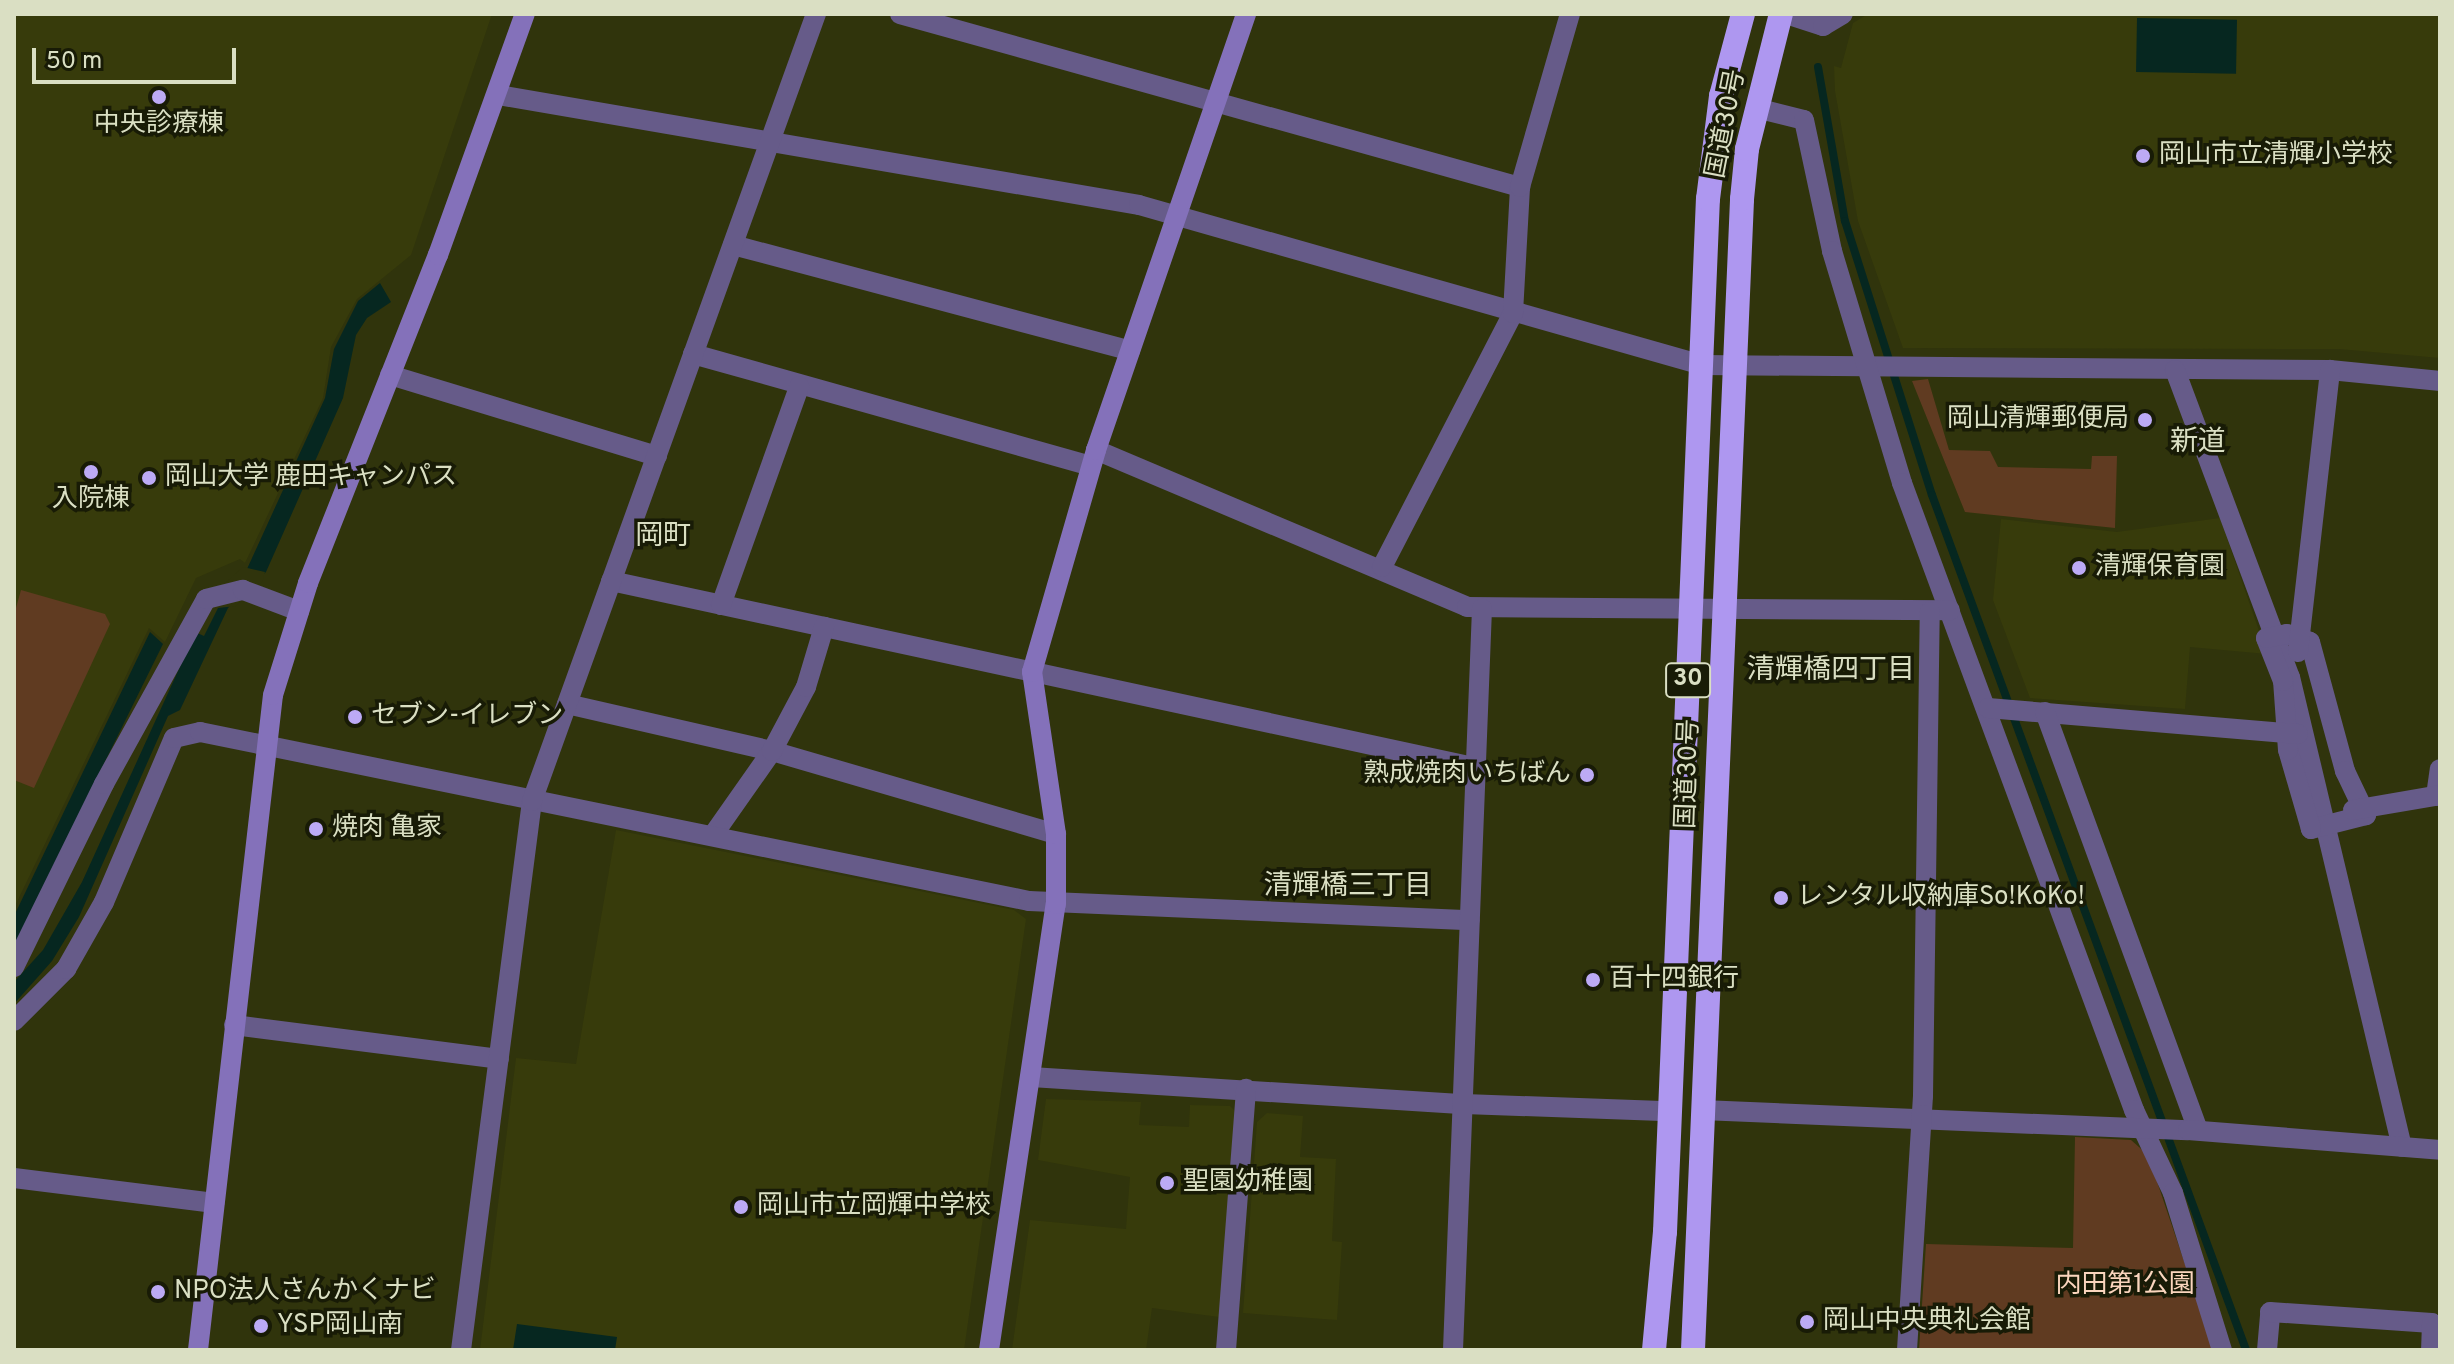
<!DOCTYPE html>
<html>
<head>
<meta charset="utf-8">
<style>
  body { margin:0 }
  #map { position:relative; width:2454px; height:1364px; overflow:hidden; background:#30340c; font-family:Overpass,"Noto Sans JP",sans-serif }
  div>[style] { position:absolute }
  .built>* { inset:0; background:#373b0b }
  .green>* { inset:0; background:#603b21 }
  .water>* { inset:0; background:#062720; transform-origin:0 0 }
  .pier>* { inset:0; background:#30340c }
  .stream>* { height:8px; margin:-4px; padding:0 4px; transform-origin:4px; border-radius:4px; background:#062720 }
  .street>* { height:20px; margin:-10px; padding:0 10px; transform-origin:10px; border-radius:10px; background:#665b89 }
  .secondary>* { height:20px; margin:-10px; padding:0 10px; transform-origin:10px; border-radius:10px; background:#8471ba }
  .highway>* { height:24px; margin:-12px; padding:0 12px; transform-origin:12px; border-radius:12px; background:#ae97f0 }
  .dots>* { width:22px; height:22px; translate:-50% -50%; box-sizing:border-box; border:4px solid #181b06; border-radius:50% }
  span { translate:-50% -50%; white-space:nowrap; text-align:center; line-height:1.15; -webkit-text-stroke:7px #181b06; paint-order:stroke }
  .shield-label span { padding:2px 6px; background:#181b06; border:2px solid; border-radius:6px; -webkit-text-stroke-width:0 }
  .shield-label { font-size:24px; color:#dadfc3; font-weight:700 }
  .street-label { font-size:26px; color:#dadfc3 }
  .poi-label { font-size:26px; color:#dadfc3 }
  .left { translate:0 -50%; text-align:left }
  .right { translate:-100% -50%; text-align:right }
  .park-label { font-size:26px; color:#fad5bd }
  .neighbourhood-label { font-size:28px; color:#dadfc3 }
  .frame { position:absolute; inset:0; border:16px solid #dadfc3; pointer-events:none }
  .scale { position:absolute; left:32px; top:48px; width:204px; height:36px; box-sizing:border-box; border:4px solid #dadfc3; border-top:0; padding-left:10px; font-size:24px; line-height:28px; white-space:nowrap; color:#dadfc3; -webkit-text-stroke:6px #181b06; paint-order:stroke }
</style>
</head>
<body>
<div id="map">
  <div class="built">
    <div style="clip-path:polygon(14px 14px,492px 14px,411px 255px,357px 299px,331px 347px,323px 398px,245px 563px,240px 559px,196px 578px,165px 642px,149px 628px,14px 908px)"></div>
    <div style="clip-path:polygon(1868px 14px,2440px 14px,2440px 358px,2339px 349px,1903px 348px,1858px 221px,1835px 91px,1834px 66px,1841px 68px,1853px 23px)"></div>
    <div style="clip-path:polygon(2220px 518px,2267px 654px,2190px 647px,2185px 709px,2030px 698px,1993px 600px,2001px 519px,2117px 532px)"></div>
    <div style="clip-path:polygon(616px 830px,1014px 910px,1026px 919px,964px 1350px,480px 1350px,516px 1058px,576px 1064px)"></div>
    <div style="clip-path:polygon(1046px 1099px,1141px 1102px,1139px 1125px,1189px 1127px,1190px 1105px,1230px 1106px,1238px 1114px,1219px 1317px,1152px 1308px,1146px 1350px,1012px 1350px,1030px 1220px,1126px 1229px,1130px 1177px,1038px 1160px)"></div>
    <div style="clip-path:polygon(1267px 1113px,1303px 1116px,1300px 1157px,1336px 1159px,1332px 1241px,1342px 1242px,1337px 1320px,1243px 1313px,1257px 1122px)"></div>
  </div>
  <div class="green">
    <div style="clip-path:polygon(1928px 379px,1949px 450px,1990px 451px,1998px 467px,2091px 469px,2092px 456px,2117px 456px,2115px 528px,1965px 512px,1912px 381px)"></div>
    <div style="clip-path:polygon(21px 590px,105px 614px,110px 624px,34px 788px,14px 780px,14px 615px)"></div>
    <div style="clip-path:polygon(2075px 1137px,2131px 1140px,2148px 1155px,2214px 1350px,1919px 1350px,1926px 1244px,2073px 1248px)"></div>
  </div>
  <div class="water">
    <div style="left:2137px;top:18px;width:100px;height:54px;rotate:1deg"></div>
    <div style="clip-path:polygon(380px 283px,391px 302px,367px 318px,356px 335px,343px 398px,266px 572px,228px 608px,180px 710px,168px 716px,79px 917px,52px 961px,14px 1004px,14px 982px,43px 950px,82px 882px,194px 636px,247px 569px,325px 398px,334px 349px,358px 301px)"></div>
    <div style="clip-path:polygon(150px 632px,163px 644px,14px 946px,14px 916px)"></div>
    <div style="clip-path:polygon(517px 1324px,617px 1337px,615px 1350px,513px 1350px)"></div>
  </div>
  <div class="pier">
    <div style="clip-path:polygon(243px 567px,265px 572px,262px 582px,236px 606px,218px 608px,204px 636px,195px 632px,222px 586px)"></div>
  </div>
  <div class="stream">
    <div style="left:1818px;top:67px;width:156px;rotate:80.1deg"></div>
    <div style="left:1845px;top:221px;width:287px;rotate:72.4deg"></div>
    <div style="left:1932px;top:495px;width:911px;rotate:69.83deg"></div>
  </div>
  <div class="street">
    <div style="left:900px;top:14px;width:644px;rotate:15.59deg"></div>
    <div style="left:1786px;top:14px;width:39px;rotate:18deg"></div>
    <div style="left:1823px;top:26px;width:23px;rotate:-31deg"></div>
    <div style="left:498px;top:95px;width:650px;rotate:9.74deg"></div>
    <div style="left:1139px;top:205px;width:585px;rotate:15.86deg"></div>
    <div style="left:1702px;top:365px;width:628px;rotate:0.46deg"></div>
    <div style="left:2330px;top:370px;width:111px;rotate:5.7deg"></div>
    <div style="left:1756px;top:108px;width:49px;rotate:14deg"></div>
    <div style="left:1804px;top:120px;width:134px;rotate:77.9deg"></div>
    <div style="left:1832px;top:251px;width:242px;rotate:73.2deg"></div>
    <div style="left:1902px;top:483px;width:669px;rotate:69.69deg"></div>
    <div style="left:2134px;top:1110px;width:92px;rotate:64.8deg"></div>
    <div style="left:2173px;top:1193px;width:164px;rotate:72.7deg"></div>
    <div style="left:733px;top:245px;width:411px;rotate:14.9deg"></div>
    <div style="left:693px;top:354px;width:413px;rotate:15.7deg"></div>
    <div style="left:2175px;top:370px;width:328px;rotate:69.5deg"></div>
    <div style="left:2290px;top:677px;width:483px;rotate:76.6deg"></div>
    <div style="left:390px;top:375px;width:279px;rotate:16.9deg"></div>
    <div style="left:1096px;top:450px;width:403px;rotate:22.9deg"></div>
    <div style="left:1467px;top:607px;width:483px;rotate:0.4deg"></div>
    <div style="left:1382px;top:567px;width:286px;rotate:-62.7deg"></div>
    <div style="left:1513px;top:313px;width:126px;rotate:-86.8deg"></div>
    <div style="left:1520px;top:187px;width:180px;rotate:-73.9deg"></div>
    <div style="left:611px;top:581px;width:887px;rotate:12.17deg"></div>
    <div style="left:721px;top:605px;width:232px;rotate:-70.3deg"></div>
    <div style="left:2287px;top:634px;width:24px;rotate:19deg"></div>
    <div style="left:2310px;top:642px;width:134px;rotate:74.8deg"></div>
    <div style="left:2345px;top:771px;width:49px;rotate:64.5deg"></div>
    <div style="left:2366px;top:815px;width:57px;rotate:165.7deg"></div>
    <div style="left:2311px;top:829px;width:82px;rotate:-106.2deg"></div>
    <div style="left:2288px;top:750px;width:69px;rotate:-94.1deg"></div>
    <div style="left:2283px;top:681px;width:46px;rotate:-111.6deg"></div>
    <div style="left:2266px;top:638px;width:21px;rotate:-11deg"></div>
    <div style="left:2298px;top:652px;width:284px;rotate:-83.5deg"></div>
    <div style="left:567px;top:704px;width:210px;rotate:12.9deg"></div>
    <div style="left:772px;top:751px;width:296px;rotate:16.3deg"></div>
    <div style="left:1988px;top:708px;width:311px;rotate:4.8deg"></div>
    <div style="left:2045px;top:712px;width:445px;rotate:69.9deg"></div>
    <div style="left:2436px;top:796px;width:27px;rotate:-82deg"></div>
    <div style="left:2353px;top:810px;width:88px;rotate:-9.8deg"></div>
    <div style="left:713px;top:835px;width:103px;rotate:-54.9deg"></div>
    <div style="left:772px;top:751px;width:72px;rotate:-62deg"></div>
    <div style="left:806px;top:687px;width:63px;rotate:-73.3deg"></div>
    <div style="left:14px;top:967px;width:204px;rotate:-63.8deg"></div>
    <div style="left:104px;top:784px;width:211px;rotate:-61.1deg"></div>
    <div style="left:206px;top:599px;width:38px;rotate:-14deg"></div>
    <div style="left:243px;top:590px;width:60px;rotate:20.6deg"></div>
    <div style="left:14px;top:1021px;width:74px;rotate:-45deg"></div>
    <div style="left:66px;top:969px;width:77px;rotate:-60.4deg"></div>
    <div style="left:104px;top:902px;width:178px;rotate:-66.9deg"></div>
    <div style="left:174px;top:738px;width:27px;rotate:-13deg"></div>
    <div style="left:200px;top:732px;width:846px;rotate:11.52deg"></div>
    <div style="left:1029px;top:901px;width:441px;rotate:2.5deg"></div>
    <div style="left:234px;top:1025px;width:267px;rotate:7.3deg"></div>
    <div style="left:1031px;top:1077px;width:434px;rotate:3.6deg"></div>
    <div style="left:1464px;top:1104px;width:205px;rotate:2deg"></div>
    <div style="left:1702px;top:1110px;width:486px;rotate:2.4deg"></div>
    <div style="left:2188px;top:1130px;width:253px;rotate:4.5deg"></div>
    <div style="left:14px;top:1178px;width:202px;rotate:7.1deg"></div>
    <div style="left:461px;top:1350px;width:554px;rotate:-82.63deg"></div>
    <div style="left:532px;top:801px;width:837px;rotate:-70.16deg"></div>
    <div style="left:1226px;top:1350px;width:262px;rotate:-85.6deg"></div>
    <div style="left:1453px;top:1350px;width:742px;rotate:-87.76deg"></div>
    <div style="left:1907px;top:1350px;width:255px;rotate:-86.4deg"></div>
    <div style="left:1923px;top:1096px;width:484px;rotate:-89.2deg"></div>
    <div style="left:2267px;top:1350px;width:38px;rotate:-85deg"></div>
    <div style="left:2270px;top:1312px;width:162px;rotate:3.9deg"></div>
    <div style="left:2432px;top:1323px;width:27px;rotate:92deg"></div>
  </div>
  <div class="secondary">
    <div style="left:198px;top:1350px;width:659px;rotate:-83.47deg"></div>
    <div style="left:273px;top:695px;width:117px;rotate:-72.6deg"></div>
    <div style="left:308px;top:583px;width:353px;rotate:-68.4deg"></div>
    <div style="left:438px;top:255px;width:256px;rotate:-70.2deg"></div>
    <div style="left:989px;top:1350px;width:451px;rotate:-81.5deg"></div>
    <div style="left:1056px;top:904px;width:70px;rotate:-90deg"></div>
    <div style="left:1056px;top:834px;width:164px;rotate:-98.4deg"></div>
    <div style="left:1032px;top:672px;width:231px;rotate:-73.9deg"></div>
    <div style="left:1096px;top:450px;width:461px;rotate:-71deg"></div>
  </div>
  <div class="highway">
    <div style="left:1654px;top:1350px;width:119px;rotate:-84.7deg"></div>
    <div style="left:1665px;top:1232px;width:1034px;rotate:-87.62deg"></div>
    <div style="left:1708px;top:199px;width:104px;rotate:-82.8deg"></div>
    <div style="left:1721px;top:96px;width:85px;rotate:-75deg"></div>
    <div style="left:1693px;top:1350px;width:1152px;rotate:-87.56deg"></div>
    <div style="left:1742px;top:199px;width:50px;rotate:-84.3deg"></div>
    <div style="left:1747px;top:149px;width:139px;rotate:-75.9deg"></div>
  </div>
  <div class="dots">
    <div style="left:159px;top:97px;background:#bcaaf5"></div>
    <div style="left:2143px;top:156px;background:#bcaaf5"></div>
    <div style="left:2145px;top:420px;background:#bcaaf5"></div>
    <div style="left:91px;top:472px;background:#bcaaf5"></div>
    <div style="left:149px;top:478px;background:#bcaaf5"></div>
    <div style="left:2079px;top:568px;background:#bcaaf5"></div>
    <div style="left:355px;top:717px;background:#bcaaf5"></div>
    <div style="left:1587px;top:775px;background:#bcaaf5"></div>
    <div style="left:316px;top:829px;background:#bcaaf5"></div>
    <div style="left:1781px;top:898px;background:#bcaaf5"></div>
    <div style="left:1593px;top:980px;background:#bcaaf5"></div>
    <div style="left:1167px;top:1183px;background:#bcaaf5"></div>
    <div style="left:741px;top:1207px;background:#bcaaf5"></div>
    <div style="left:158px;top:1292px;background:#bcaaf5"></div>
    <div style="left:1807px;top:1322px;background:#bcaaf5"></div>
    <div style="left:261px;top:1326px;background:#bcaaf5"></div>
  </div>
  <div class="shield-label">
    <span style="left:1688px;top:680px">30</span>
  </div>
  <div class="street-label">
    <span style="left:1727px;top:124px;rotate:-79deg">国道30号</span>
    <span style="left:1689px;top:774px;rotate:-88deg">国道30号</span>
  </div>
  <div class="poi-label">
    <span style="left:159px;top:125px">中央診療棟</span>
    <span class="left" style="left:2159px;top:156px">岡山市立清輝小学校</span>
    <span class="right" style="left:2129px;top:420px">岡山清輝郵便局</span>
    <span class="left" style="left:165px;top:478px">岡山大学 鹿田キャンパス</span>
    <span style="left:91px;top:500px">入院棟</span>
    <span class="left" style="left:2095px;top:568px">清輝保育園</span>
    <span class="left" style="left:371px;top:717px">セブン-イレブン</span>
    <span class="right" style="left:1571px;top:775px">熟成焼肉いちばん</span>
    <span class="left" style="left:332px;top:829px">焼肉 亀家</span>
    <span class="left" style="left:1797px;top:898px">レンタル収納庫So!KoKo!</span>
    <span class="left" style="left:1609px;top:980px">百十四銀行</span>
    <span class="left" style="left:1183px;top:1183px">聖園幼稚園</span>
    <span class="left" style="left:757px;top:1207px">岡山市立岡輝中学校</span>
    <span class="left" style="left:174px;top:1292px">NPO法人さんかくナビ</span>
    <span class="left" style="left:1823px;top:1322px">岡山中央典礼会館</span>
    <span class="left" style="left:277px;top:1326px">YSP岡山南</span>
  </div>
  <div class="park-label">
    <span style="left:2125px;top:1286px">内田第1公園</span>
  </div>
  <div class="neighbourhood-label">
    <span style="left:2198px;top:443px">新道</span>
    <span style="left:663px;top:537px">岡町</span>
    <span style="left:1831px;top:671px">清輝橋四丁目</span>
    <span style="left:1348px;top:887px">清輝橋三丁目</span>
  </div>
  <div class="frame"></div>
  <div class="scale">50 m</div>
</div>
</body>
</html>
